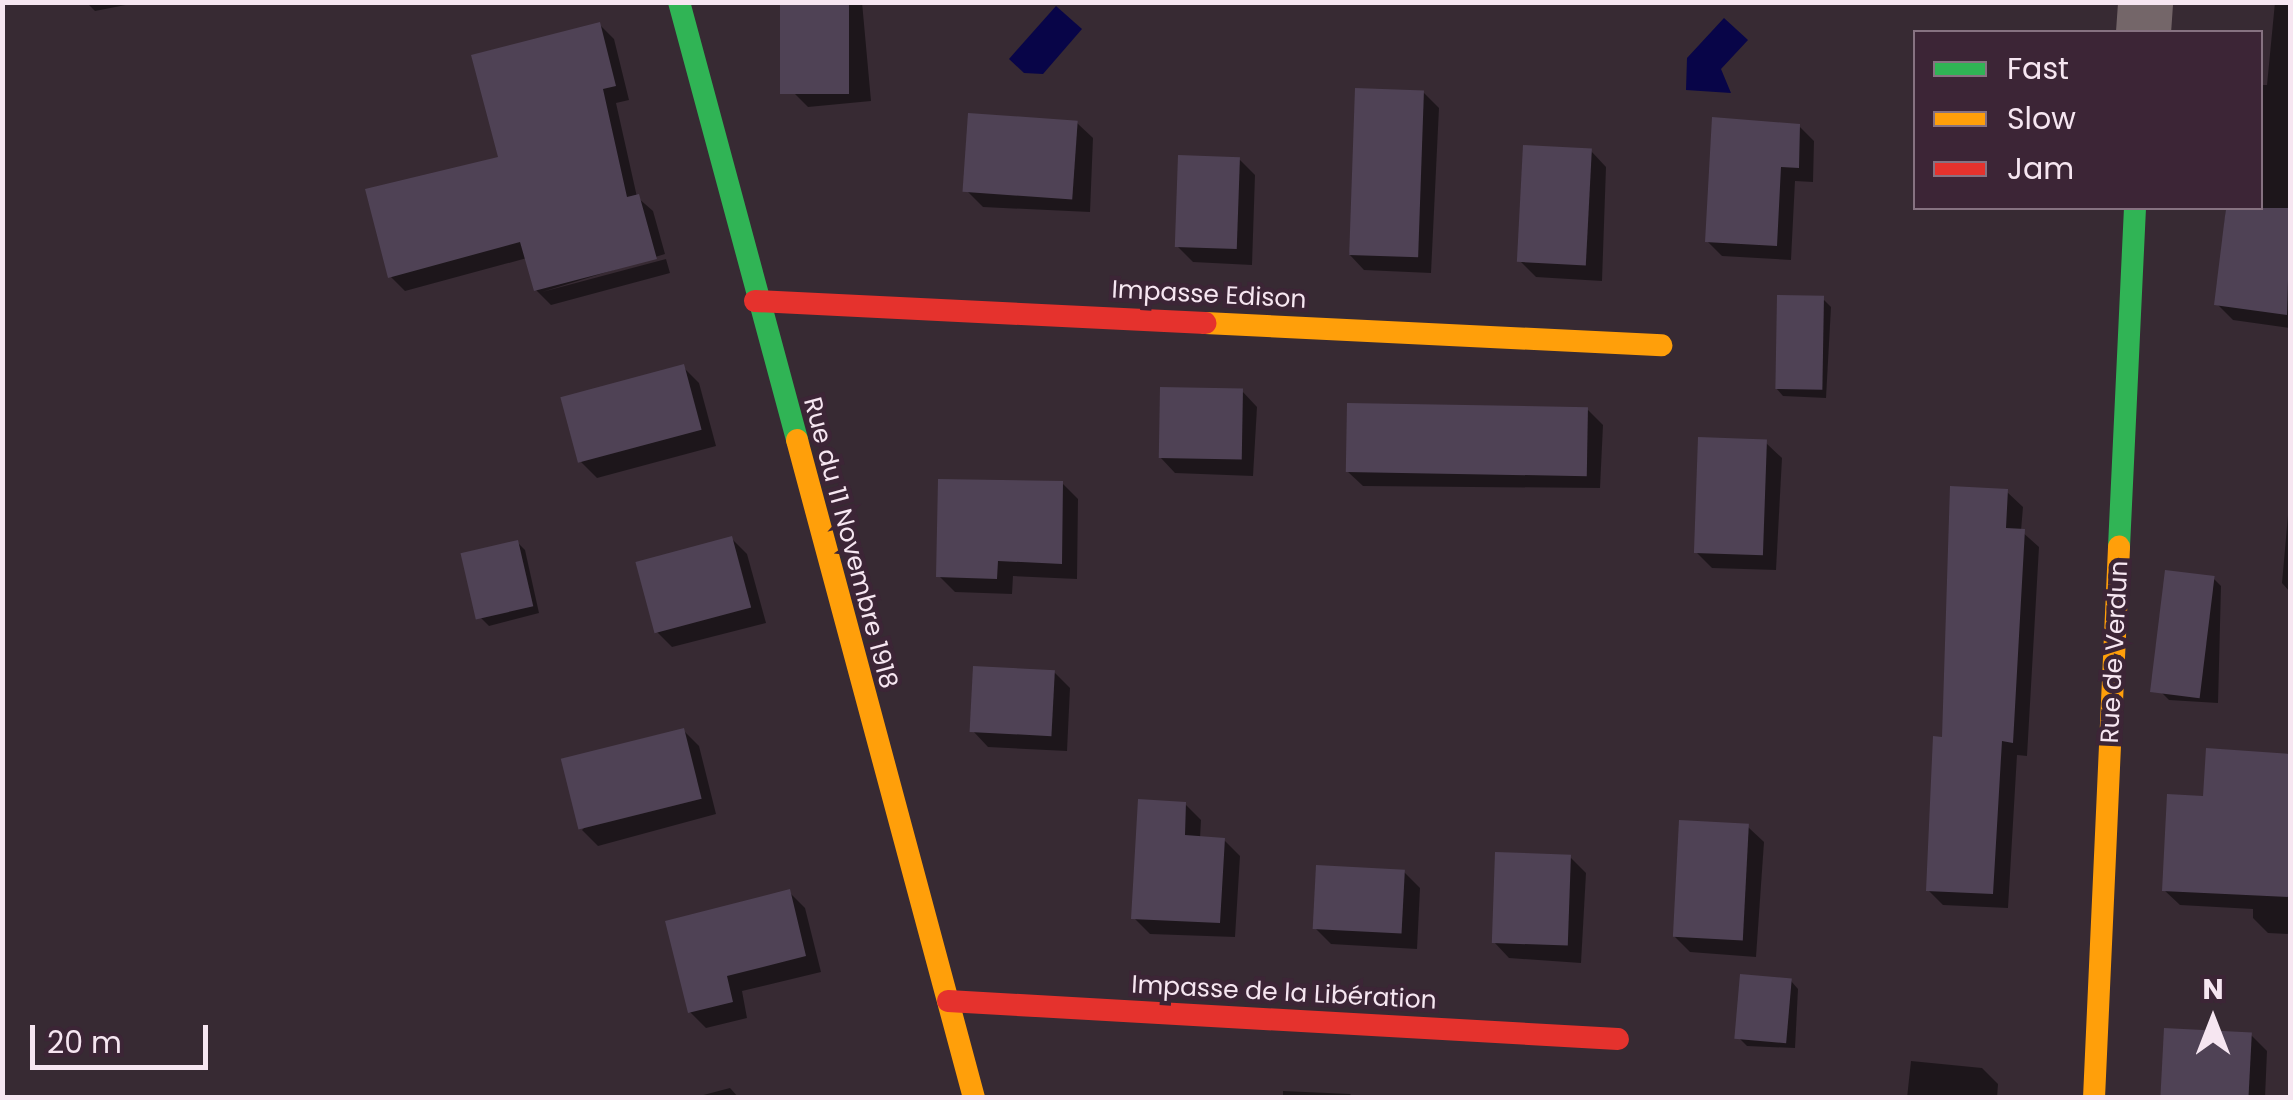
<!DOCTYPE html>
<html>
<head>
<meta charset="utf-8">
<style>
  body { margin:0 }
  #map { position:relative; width:2293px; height:1100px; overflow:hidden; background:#372a33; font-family:Poppins,sans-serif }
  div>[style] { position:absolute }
  .water>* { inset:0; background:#080548 }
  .shadow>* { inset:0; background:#0007 }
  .building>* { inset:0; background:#4f4255; transform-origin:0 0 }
  .street>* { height:55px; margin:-27.5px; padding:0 27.5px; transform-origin:27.5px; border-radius:27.5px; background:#746669 }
  .fast>* { height:22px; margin:-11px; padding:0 11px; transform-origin:11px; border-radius:11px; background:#30b455 }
  .slow>* { height:22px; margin:-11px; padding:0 11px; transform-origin:11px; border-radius:11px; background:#ff9f0a }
  .jam>* { height:22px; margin:-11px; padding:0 11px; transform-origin:11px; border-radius:11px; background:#e5322d }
  span { translate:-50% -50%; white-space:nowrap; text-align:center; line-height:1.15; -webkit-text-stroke:9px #3c2536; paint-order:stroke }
  .street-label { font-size:25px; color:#f6e6f1 }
  .frame { position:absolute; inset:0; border:5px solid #f6e6f1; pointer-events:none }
  .legend { position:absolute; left:1913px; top:30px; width:350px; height:180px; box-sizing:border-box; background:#3c2536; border:2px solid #867281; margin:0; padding:12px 18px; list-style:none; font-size:30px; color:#f6e6f1 }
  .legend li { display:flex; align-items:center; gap:20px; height:50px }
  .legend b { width:50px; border:2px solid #867281 }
  .north { position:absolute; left:2163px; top:970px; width:100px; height:100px; -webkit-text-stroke:8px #3c2536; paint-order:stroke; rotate:0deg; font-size:28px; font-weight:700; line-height:40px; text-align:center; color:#f6e6f1 }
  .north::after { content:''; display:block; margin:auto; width:35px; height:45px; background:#f6e6f1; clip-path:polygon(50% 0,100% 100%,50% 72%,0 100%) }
  .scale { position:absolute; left:30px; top:1025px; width:178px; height:45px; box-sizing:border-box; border:5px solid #f6e6f1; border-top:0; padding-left:12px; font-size:30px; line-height:35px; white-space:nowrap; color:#f6e6f1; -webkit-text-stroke:8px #3c2536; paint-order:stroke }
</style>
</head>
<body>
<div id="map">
  <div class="water">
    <div style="clip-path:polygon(1056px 6px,1082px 29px,1043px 74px,1024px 73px,1009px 59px)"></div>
    <div style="clip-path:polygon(1724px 18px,1748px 40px,1721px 69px,1731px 93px,1686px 90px,1687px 58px)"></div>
  </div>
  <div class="shadow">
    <div style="clip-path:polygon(86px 2px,141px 2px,95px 11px)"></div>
    <div style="clip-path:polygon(783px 2px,862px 2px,871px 101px,808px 107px,792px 91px)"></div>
    <div style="clip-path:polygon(2275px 2px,2290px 2px,2290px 328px,2233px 320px,2217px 304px,2226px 208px,2260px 208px,2260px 85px,2267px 85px)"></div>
    <div style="clip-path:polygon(599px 24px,614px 39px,629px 100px,616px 103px,637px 197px,653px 211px,665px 254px,542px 292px,666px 259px,670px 273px,551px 305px,536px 290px,527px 258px,405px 291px,390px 276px,501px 158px)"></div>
    <div style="clip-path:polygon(1423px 92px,1439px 108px,1431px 273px,1364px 270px,1349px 254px)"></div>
    <div style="clip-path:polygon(1077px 123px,1093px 138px,1090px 212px,983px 207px,967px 191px)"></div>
    <div style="clip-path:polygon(1799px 126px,1814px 141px,1813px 182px,1795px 181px,1791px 260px,1722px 256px,1707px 241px)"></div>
    <div style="clip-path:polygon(1591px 151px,1606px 167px,1602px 281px,1536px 277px,1520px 261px)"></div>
    <div style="clip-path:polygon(1239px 159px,1255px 175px,1252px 265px,1193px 262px,1177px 246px)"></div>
    <div style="clip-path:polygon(1823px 299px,1831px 307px,1826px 398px,1783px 396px,1776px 388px)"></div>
    <div style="clip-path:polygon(683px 367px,699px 383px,716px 446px,597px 478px,581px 462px)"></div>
    <div style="clip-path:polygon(1242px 391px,1257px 407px,1253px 476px,1175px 473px,1160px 457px)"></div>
    <div style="clip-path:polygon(1587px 409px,1603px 425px,1600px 488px,1363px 486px,1347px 471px)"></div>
    <div style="clip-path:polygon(1766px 443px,1782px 458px,1776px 570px,1712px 568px,1696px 552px)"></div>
    <div style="clip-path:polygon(1062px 483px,1078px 499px,1077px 579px,1013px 576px,1012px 594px,955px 592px,939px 576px)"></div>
    <div style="clip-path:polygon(2007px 492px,2023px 507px,2021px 531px,2039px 547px,2027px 756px,2017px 755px,2008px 908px,1943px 905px,1928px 890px,1944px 739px)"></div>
    <div style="clip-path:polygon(2288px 515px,2290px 515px,2290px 592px,2282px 583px)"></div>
    <div style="clip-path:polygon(731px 538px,747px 554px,766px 623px,672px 647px,656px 631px)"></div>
    <div style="clip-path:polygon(517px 542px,525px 550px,539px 613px,489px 626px,481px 618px)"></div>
    <div style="clip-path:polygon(2213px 578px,2221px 586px,2218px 703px,2169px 700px,2161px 692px)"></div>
    <div style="clip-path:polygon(1054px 672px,1070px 688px,1067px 751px,988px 747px,973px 731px)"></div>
    <div style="clip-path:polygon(683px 730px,699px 746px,716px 814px,598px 846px,582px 830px)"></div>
    <div style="clip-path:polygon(2208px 750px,2290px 756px,2290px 934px,2268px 933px,2253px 918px,2253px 909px,2180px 905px,2164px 890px,2205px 798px)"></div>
    <div style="clip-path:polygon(1185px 804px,1201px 820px,1200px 839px,1224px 840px,1240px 856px,1235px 937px,1150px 934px,1134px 918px)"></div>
    <div style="clip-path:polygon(1748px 827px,1764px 842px,1756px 957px,1690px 952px,1674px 936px)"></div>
    <div style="clip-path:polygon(1570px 857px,1586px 873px,1581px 963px,1509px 958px,1494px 942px)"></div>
    <div style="clip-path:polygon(1404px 872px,1420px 888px,1417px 949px,1331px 944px,1315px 928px)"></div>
    <div style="clip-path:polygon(789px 892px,805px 908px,821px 972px,742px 991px,747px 1018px,706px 1028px,690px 1012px)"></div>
    <div style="clip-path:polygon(1791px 981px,1798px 989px,1795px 1048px,1747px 1046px,1739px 1038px)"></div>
    <div style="clip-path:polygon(2251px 1035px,2267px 1051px,2265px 1098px,2163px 1098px)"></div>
    <div style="clip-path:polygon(1911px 1061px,1982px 1068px,1998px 1084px,1997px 1098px,1907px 1098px)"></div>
    <div style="clip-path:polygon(730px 1088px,739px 1098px,692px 1098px)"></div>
    <div style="clip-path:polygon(1283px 1091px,1350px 1094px,1354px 1098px,1283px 1098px)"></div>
  </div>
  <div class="building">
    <div style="left:780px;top:2px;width:69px;height:92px"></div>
    <div style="clip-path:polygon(600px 22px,616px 86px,603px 89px,627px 197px,639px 194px,657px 259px,534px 291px,520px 242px,388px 278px,365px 189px,498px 157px,471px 55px)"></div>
    <div style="left:1355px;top:88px;width:69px;height:167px;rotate:2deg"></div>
    <div style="left:968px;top:113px;width:110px;height:79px;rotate:4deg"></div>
    <div style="clip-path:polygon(1712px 117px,1800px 124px,1799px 168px,1781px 167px,1777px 246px,1705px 242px)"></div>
    <div style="left:1523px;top:145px;width:69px;height:117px;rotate:3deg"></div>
    <div style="left:1178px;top:155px;width:62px;height:92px;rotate:2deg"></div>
    <div style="clip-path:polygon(2226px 208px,2290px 208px,2287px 315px,2214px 305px)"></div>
    <div style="left:1777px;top:295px;width:47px;height:94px;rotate:1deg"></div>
    <div style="left:684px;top:364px;width:68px;height:128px;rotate:75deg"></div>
    <div style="left:1160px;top:387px;width:83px;height:71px;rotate:1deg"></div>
    <div style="left:1347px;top:403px;width:241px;height:69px;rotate:1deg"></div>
    <div style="left:1698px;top:437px;width:69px;height:116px;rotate:2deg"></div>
    <div style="clip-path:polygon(938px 479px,1063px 481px,1062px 564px,998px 561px,997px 579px,936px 577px)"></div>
    <div style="clip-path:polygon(1950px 486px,2008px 489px,2006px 528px,2025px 529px,2013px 743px,2002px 741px,1993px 894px,1926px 891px,1933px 736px,1942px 737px)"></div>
    <div style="left:732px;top:536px;width:74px;height:100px;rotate:75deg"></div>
    <div style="left:518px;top:540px;width:68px;height:59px;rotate:77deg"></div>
    <div style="left:2165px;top:570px;width:50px;height:123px;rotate:7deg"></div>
    <div style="left:973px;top:666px;width:82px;height:66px;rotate:3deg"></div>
    <div style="left:684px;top:728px;width:73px;height:127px;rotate:76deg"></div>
    <div style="clip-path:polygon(2206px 748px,2290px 754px,2290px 897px,2162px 891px,2167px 794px,2203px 796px)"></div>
    <div style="clip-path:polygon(1138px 799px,1186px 802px,1185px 835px,1225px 838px,1220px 923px,1131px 919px)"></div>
    <div style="left:1679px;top:820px;width:70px;height:117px;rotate:3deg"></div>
    <div style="left:1495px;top:852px;width:76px;height:91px;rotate:2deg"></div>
    <div style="left:1316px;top:865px;width:89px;height:64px;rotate:3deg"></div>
    <div style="clip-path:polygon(790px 889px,806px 956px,727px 976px,733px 1002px,688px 1013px,665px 921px)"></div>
    <div style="left:1740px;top:974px;width:52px;height:65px;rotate:5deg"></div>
    <div style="left:2164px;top:1028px;width:88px;height:70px;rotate:3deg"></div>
  </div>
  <div class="street">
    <div style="left:2143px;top:32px;width:30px;rotate:-86deg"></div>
  </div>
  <div class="fast">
    <div style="left:679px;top:2px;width:454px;rotate:74.9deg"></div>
    <div style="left:2119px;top:547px;width:339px;rotate:-87.3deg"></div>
  </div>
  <div class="slow">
    <div style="left:1205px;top:323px;width:457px;rotate:2.8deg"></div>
    <div style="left:797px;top:440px;width:681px;rotate:74.94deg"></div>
    <div style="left:2094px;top:1098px;width:552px;rotate:-87.4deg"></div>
  </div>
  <div class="jam">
    <div style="left:755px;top:301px;width:451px;rotate:2.8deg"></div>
    <div style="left:948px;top:1001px;width:671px;rotate:3.25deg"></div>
  </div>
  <div class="street-label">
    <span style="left:1209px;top:295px;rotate:3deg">Impasse Edison</span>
    <span style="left:850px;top:543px;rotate:75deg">Rue du 11 Novembre 1918</span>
    <span style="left:2115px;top:652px;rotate:-87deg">Rue de Verdun</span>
    <span style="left:1284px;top:993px;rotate:3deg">Impasse de la Libération</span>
  </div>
  <div class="frame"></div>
  <ul class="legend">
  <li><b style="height:12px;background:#30b455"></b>Fast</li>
  <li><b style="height:12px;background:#ff9f0a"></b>Slow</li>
  <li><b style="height:12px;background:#e5322d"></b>Jam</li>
  </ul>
  <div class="north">N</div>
  <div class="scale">20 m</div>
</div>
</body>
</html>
